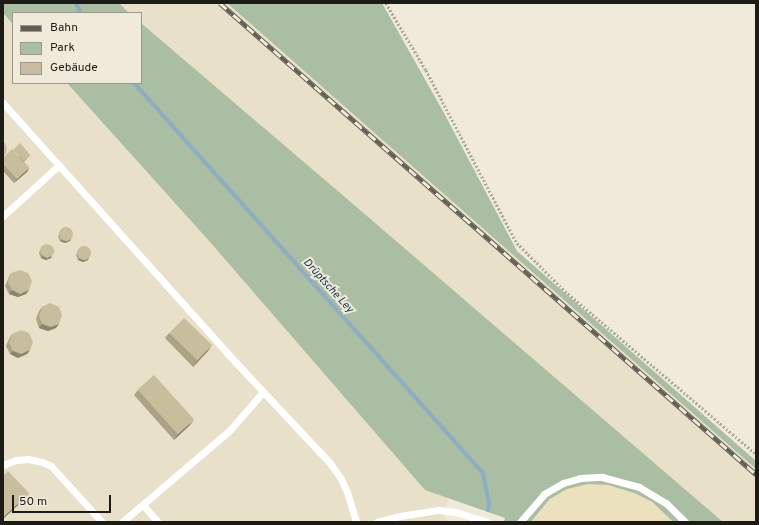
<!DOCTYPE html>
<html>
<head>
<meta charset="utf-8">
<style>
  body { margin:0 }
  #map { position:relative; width:759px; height:525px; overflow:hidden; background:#f0eada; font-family:Overpass,sans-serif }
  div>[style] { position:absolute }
  .built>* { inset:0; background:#e9e0c9 }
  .green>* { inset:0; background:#a9bea2 }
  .sand>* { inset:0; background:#ebe1bc }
  .stream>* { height:4px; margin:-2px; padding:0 2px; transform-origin:2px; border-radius:2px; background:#8eacc2 }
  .path>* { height:2.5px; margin-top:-1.25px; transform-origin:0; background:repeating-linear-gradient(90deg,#ada99c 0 2px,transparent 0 4px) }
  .service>* { height:7px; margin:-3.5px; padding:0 3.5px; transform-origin:3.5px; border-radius:3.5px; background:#fff }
  .rail>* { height:4.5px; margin-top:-2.25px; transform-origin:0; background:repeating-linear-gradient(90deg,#f0eada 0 9px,#615e55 0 18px); box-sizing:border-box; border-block:1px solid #615e55 }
  .wall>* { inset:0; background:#aca386 }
  .shaded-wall>* { inset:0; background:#8c846d }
  .building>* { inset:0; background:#c8bd9c; transform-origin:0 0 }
  .round { border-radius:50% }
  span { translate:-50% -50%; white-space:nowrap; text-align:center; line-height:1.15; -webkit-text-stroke:4px #f0eada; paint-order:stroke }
  .water-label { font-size:11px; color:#0e344d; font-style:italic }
  .frame { position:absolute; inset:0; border:4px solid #1d1b15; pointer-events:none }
  .legend { position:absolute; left:12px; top:12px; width:130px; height:72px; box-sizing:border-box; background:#f0eada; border:1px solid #9c978b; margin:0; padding:5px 7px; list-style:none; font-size:12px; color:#1d1b15 }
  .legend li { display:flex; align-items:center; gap:8px; height:20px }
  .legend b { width:20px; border:1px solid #9c978b }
  .scale { position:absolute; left:12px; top:495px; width:99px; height:18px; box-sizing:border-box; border:2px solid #1d1b15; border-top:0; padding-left:5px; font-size:12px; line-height:14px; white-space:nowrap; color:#1d1b15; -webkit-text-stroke:3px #f0eada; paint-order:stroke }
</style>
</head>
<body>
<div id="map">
  <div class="built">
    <div style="clip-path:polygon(119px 3px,227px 3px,756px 469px,756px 522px,723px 522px,141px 23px,141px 13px,129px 13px)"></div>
    <div style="clip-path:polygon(3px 13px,13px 24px,13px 83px,67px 83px,210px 242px,456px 460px,444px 516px,449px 522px,3px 522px)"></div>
  </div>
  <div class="green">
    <div style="clip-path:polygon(3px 3px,119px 3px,129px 13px,13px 13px,13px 24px,3px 13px)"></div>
    <div style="clip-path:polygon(227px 3px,382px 3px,444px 113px,517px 251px,756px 461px,756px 469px)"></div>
    <div style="clip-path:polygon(141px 23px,346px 198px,723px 522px,673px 522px,652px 502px,634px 493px,550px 499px,531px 522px,504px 522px,505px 518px,425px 490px,210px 242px,67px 83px,141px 83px)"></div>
  </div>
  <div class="sand">
    <div style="clip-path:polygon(588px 484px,608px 485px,634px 493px,652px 502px,673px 522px,531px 522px,550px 499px,567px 489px)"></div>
  </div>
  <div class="stream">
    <div style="left:76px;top:3px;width:11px;rotate:63deg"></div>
    <div style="left:134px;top:83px;width:523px;rotate:48.18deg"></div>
    <div style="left:483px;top:473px;width:31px;rotate:79deg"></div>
    <div style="left:489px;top:503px;width:7px;rotate:98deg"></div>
  </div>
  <div class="path">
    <div style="left:386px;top:3px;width:78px;rotate:59.2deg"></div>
    <div style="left:426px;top:70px;width:195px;rotate:62.3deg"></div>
    <div style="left:517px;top:243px;width:68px;rotate:45deg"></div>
    <div style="left:565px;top:291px;width:251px;rotate:40.5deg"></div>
  </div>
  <div class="service">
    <div style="left:3px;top:103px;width:336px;rotate:48.1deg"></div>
    <div style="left:227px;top:353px;width:151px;rotate:46.9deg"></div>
    <div style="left:330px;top:463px;width:19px;rotate:55deg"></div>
    <div style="left:341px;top:479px;width:14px;rotate:65deg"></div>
    <div style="left:347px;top:492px;width:31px;rotate:73deg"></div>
    <div style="left:3px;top:216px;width:76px;rotate:-42.3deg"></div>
    <div style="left:3px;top:465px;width:14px;rotate:-21deg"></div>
    <div style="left:16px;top:460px;width:12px;rotate:-5deg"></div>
    <div style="left:28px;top:459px;width:14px;rotate:12deg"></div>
    <div style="left:42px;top:462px;width:10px;rotate:24deg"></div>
    <div style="left:51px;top:466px;width:76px;rotate:47.7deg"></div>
    <div style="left:143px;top:505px;width:23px;rotate:49deg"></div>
    <div style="left:122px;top:522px;width:140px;rotate:-40.4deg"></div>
    <div style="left:229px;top:431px;width:52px;rotate:-48.9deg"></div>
    <div style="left:377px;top:522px;width:24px;rotate:-15deg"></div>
    <div style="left:400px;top:516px;width:39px;rotate:-9deg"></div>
    <div style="left:439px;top:510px;width:16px;rotate:7deg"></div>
    <div style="left:455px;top:512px;width:34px;rotate:17deg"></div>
    <div style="left:520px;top:522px;width:37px;rotate:-49deg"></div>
    <div style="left:544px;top:494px;width:22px;rotate:-30deg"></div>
    <div style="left:563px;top:483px;width:18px;rotate:-16deg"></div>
    <div style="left:580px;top:478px;width:22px;rotate:-3deg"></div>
    <div style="left:602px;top:477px;width:38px;rotate:15deg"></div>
    <div style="left:639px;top:487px;width:31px;rotate:31deg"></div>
    <div style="left:666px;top:503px;width:27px;rotate:45deg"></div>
  </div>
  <div class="rail">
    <div style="left:220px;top:3px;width:714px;rotate:41.31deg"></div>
  </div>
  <div class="wall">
    <div style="clip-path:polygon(30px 155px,24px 162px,29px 168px,27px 172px,14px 183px,3px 171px,3px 158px)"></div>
    <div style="clip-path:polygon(62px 229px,71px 239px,70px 241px,65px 243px,60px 241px,58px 236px)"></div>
    <div style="clip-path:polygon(42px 246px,51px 258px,46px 260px,41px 258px,39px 253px)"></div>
    <div style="clip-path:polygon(79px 249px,88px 260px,83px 262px,78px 260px,76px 255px)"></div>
    <div style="clip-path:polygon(11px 273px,29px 290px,26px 294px,18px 297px,9px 294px,5px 286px,9px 277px)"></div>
    <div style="clip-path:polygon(42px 307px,56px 328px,48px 331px,39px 328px,36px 319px,39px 311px)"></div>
    <div style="clip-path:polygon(169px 333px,208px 351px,193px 367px,165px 338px)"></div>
    <div style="clip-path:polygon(12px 334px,30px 350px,27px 354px,18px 358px,10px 354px,6px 346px,10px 337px)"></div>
    <div style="clip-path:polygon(138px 390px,190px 425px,174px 440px,134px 395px)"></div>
  </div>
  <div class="shaded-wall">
    <div style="clip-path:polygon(29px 168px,27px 172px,14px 183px,17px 179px)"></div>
    <div style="clip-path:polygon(62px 239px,71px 239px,70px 241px,65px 243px,60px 241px)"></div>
    <div style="clip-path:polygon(43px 256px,52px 256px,51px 258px,46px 260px,41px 258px)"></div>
    <div style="clip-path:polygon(79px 258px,89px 258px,88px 260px,83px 262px,78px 260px)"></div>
    <div style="clip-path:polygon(12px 290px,29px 290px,26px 294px,18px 297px,9px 294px)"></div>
    <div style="clip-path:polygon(42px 324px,59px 324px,56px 328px,48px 331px,39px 328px)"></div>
    <div style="clip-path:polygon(212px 345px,208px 351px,193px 367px,197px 361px)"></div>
    <div style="clip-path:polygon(30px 350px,27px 354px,18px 358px,10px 354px,13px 351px)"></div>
    <div style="clip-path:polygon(194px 420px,190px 425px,174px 440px,178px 434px)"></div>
    <div style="clip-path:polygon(29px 493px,25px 499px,3px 519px,3px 517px)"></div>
  </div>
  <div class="building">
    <div style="clip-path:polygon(3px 143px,5px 143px,7px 149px,5px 155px,3px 155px)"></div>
    <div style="clip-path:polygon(20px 143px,30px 155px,24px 161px,13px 150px)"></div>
    <div style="clip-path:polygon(12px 149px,29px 168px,17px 179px,3px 164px,3px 158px)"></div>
    <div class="round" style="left:59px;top:227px;width:14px;height:14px"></div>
    <div style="clip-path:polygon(47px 244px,52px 246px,55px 251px,52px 256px,47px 258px,43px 256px,40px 252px,42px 246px)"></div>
    <div class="round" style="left:77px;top:246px;width:14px;height:14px"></div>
    <div style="clip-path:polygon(20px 270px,28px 273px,32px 281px,29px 290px,20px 294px,12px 290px,8px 282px,11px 273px)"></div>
    <div style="clip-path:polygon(50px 303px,59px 307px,62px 315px,59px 324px,51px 327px,42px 324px,39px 316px,42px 307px)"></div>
    <div style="left:184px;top:318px;width:39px;height:21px;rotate:44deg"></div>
    <div style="clip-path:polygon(21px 330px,29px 333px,33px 342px,30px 350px,21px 354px,13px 351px,9px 342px,12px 334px)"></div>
    <div style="left:154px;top:375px;width:60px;height:22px;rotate:48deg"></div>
    <div style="clip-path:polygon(8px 471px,29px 493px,3px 517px,3px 476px)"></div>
  </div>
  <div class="water-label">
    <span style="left:328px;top:286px;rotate:48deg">Drüptsche Ley</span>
  </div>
  <div class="frame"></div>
  <ul class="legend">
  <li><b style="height:5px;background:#615e55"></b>Bahn</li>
  <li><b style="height:11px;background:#a9bea2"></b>Park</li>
  <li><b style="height:11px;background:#c8bd9c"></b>Gebäude</li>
  </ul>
  <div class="scale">50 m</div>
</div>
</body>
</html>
